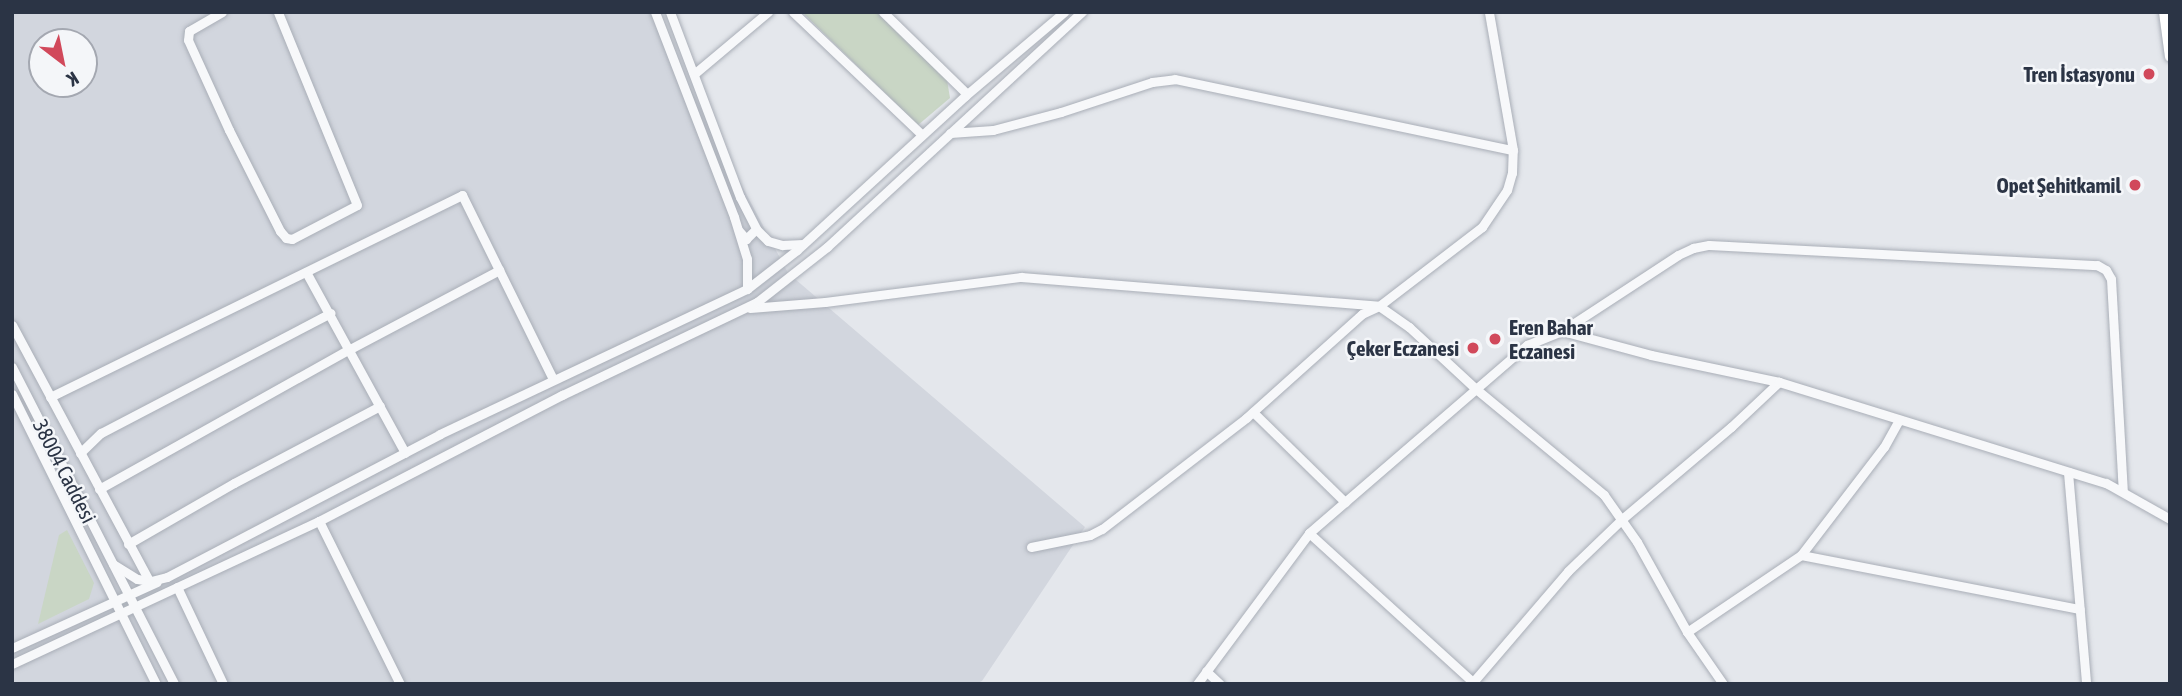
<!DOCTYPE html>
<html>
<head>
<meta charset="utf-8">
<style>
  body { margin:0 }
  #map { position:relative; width:2182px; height:696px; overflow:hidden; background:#e4e7ec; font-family:"Asap Condensed",sans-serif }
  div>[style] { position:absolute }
  .built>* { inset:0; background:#d2d6de }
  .green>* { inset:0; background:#c9d6c5 }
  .roads { filter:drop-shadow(0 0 2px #a9aeb7) drop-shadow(0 0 2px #a9aeb7) }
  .minor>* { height:9px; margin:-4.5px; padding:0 4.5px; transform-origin:4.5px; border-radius:4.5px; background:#f7f8fa }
  .major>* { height:10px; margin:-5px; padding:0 5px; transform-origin:5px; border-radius:5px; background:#fff }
  .dots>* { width:19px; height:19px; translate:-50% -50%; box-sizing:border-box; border:4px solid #f4f6f9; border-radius:50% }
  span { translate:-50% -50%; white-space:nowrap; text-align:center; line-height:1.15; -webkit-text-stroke:5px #f4f6f9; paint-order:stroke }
  .poi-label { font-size:21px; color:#2b3445; font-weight:700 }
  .right { translate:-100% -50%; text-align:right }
  .left { translate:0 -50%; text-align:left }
  .street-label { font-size:21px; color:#2b3445 }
  .frame { position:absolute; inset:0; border:14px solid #2b3445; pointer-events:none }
  .north { position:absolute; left:28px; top:28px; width:70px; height:70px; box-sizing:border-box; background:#f4f6f9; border:2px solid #a4a8b1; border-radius:50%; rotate:148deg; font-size:19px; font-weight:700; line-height:28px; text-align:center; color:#2b3445 }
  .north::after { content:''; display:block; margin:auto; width:24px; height:32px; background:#d1495b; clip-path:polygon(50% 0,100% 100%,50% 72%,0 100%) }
</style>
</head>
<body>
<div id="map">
  <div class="built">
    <div style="clip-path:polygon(evenodd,12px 12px,650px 12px,788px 273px,1085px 527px,982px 681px,975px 684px,12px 684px,12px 12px,42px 42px,84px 42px,84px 84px,42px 84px,42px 42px)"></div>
  </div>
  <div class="green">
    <div style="clip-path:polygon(802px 12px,876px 12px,947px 80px,950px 98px,918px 125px)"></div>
    <div style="clip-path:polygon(67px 530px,94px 583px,89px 599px,38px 624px,59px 535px)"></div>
  </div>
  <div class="roads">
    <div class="minor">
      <div style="left:222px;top:12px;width:38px;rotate:150deg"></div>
      <div style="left:189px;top:31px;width:9px;rotate:96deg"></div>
      <div style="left:188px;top:40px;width:99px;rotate:65.5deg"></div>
      <div style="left:229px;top:130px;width:113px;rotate:63.2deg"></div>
      <div style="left:280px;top:231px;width:9px;rotate:49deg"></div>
      <div style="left:286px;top:238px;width:6px;rotate:9deg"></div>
      <div style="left:292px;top:239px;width:73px;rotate:-27.6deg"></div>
      <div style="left:357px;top:205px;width:209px;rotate:-112.3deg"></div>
      <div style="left:655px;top:12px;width:220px;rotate:68.9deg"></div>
      <div style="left:734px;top:217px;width:44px;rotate:72.8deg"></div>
      <div style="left:747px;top:259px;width:30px;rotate:90deg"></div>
      <div style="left:670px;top:12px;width:198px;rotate:69.3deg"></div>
      <div style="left:740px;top:197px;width:36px;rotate:63deg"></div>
      <div style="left:756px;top:229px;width:17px;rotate:45deg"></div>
      <div style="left:768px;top:241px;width:15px;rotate:16deg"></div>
      <div style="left:782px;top:245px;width:21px;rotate:-3deg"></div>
      <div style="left:793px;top:12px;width:178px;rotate:43.6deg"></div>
      <div style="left:883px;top:12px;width:117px;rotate:44.3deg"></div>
      <div style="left:694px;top:74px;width:97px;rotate:-40deg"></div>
      <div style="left:950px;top:133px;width:43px;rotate:-4deg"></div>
      <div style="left:993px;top:130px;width:70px;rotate:-14.8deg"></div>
      <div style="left:1061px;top:112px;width:96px;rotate:-18.2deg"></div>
      <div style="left:1152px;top:82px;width:23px;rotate:-7deg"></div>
      <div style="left:1175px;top:79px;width:345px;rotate:11.9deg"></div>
      <div style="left:739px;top:231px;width:11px;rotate:49deg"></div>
      <div style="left:746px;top:239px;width:14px;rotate:-45deg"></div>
      <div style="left:306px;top:272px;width:206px;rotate:61.3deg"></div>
      <div style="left:750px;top:308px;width:75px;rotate:-4.6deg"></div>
      <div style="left:825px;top:302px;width:198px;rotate:-7.3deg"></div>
      <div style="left:1021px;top:277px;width:359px;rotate:4.6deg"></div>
      <div style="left:1379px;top:306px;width:37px;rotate:35deg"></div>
      <div style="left:1409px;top:327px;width:91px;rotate:42.8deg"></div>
      <div style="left:1476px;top:389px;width:166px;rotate:39.6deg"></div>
      <div style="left:1604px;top:495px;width:57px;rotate:54.9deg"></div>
      <div style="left:1637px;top:542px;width:103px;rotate:60.9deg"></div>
      <div style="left:1687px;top:632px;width:63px;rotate:55.3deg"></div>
      <div style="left:12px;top:325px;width:290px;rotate:61.8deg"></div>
      <div style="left:1562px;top:331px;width:139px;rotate:-33.2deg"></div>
      <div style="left:1678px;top:255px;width:17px;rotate:-25deg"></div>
      <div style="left:1693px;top:248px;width:16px;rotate:-11deg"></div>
      <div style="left:1709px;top:245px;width:389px;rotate:3deg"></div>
      <div style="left:2097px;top:265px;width:10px;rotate:29deg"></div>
      <div style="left:2106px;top:270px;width:10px;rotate:61deg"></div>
      <div style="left:2111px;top:279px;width:213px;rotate:86.8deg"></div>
      <div style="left:12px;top:367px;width:356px;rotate:62.9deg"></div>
      <div style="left:12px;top:394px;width:324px;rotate:63.6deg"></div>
      <div style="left:50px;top:397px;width:459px;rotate:-26.1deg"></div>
      <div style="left:462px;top:195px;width:205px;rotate:63.7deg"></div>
      <div style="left:1253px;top:412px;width:129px;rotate:44.4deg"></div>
      <div style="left:80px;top:453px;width:29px;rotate:-44deg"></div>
      <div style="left:101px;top:433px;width:259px;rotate:-27.6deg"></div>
      <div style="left:2068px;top:472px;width:213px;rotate:85.1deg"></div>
      <div style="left:99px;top:489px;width:287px;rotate:-29.2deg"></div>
      <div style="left:350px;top:349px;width:169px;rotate:-27.9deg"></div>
      <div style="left:319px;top:521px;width:182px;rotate:63.6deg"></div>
      <div style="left:1309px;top:533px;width:224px;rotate:42.3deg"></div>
      <div style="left:128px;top:544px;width:122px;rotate:-29.9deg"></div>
      <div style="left:234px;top:483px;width:165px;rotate:-27.8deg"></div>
      <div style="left:1031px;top:547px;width:60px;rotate:-11.5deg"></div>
      <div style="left:1090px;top:535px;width:13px;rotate:-27deg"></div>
      <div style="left:1102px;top:529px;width:182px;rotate:-37.6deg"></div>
      <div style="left:1246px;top:418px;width:156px;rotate:-41.9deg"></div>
      <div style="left:1362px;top:314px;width:19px;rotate:-25deg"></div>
      <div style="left:1379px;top:306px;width:130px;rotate:-37.5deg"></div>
      <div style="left:1482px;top:227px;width:45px;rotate:-56deg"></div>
      <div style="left:1507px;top:190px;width:18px;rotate:-74deg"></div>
      <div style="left:1512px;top:173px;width:23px;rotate:-88deg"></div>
      <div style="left:1513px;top:150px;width:140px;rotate:-99.9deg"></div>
      <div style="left:1801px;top:555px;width:136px;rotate:-52.5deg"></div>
      <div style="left:1884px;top:447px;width:31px;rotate:-61deg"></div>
      <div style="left:113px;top:564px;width:28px;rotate:32deg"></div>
      <div style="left:137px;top:579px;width:14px;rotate:8deg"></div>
      <div style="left:151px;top:581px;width:16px;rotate:-14deg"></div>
      <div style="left:167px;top:577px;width:308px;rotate:-27.6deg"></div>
      <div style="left:440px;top:434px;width:340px;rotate:-25.3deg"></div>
      <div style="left:747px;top:289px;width:63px;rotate:-38deg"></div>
      <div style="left:797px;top:250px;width:228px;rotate:-42.5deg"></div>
      <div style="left:965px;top:96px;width:130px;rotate:-40.3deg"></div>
      <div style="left:177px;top:587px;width:107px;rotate:64.6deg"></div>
      <div style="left:1687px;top:632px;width:138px;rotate:-34deg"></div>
      <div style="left:1801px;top:555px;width:284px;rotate:11deg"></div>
      <div style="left:12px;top:648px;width:159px;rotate:-24.5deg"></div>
      <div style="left:12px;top:664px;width:339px;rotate:-25deg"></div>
      <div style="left:319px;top:521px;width:274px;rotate:-27.4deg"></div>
      <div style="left:562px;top:395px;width:216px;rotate:-25.5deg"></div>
      <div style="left:757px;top:302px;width:89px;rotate:-38.2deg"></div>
      <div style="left:827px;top:247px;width:347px;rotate:-42.7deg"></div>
      <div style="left:1206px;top:671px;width:19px;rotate:43deg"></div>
      <div style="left:1473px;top:682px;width:146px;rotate:-49.4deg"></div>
      <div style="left:1568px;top:571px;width:75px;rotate:-43.9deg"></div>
      <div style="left:1622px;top:519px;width:143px;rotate:-40.2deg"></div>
      <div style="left:1731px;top:427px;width:66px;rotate:-43.2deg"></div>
      <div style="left:1197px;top:684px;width:188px;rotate:-53.4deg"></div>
      <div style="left:1309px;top:533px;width:288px;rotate:-40.8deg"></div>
      <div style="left:1527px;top:345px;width:38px;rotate:-22deg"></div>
      <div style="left:1562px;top:331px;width:92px;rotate:15.1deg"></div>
      <div style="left:1651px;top:355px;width:131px;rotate:11.9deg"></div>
      <div style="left:1779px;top:382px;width:342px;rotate:17.2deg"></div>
      <div style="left:2106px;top:483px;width:73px;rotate:29.4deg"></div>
    </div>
    <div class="major">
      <div style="left:2164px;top:12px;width:45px;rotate:82.4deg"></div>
    </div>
  </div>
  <div class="dots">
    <div style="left:2149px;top:74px;background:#d1495b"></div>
    <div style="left:2135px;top:185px;background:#d1495b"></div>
    <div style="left:1495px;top:339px;background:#d1495b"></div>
    <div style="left:1473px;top:348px;background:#d1495b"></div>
  </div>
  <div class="poi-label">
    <span class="right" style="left:2135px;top:74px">Tren İstasyonu</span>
    <span class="right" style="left:2121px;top:185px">Opet Şehitkamil</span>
    <span class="left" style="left:1509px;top:339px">Eren Bahar<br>Eczanesi</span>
    <span class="right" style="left:1459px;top:348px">Çeker Eczanesi</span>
  </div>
  <div class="street-label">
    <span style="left:65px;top:471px;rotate:63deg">38004 Caddesi</span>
  </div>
  <div class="frame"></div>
  <div class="north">K</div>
</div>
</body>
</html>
